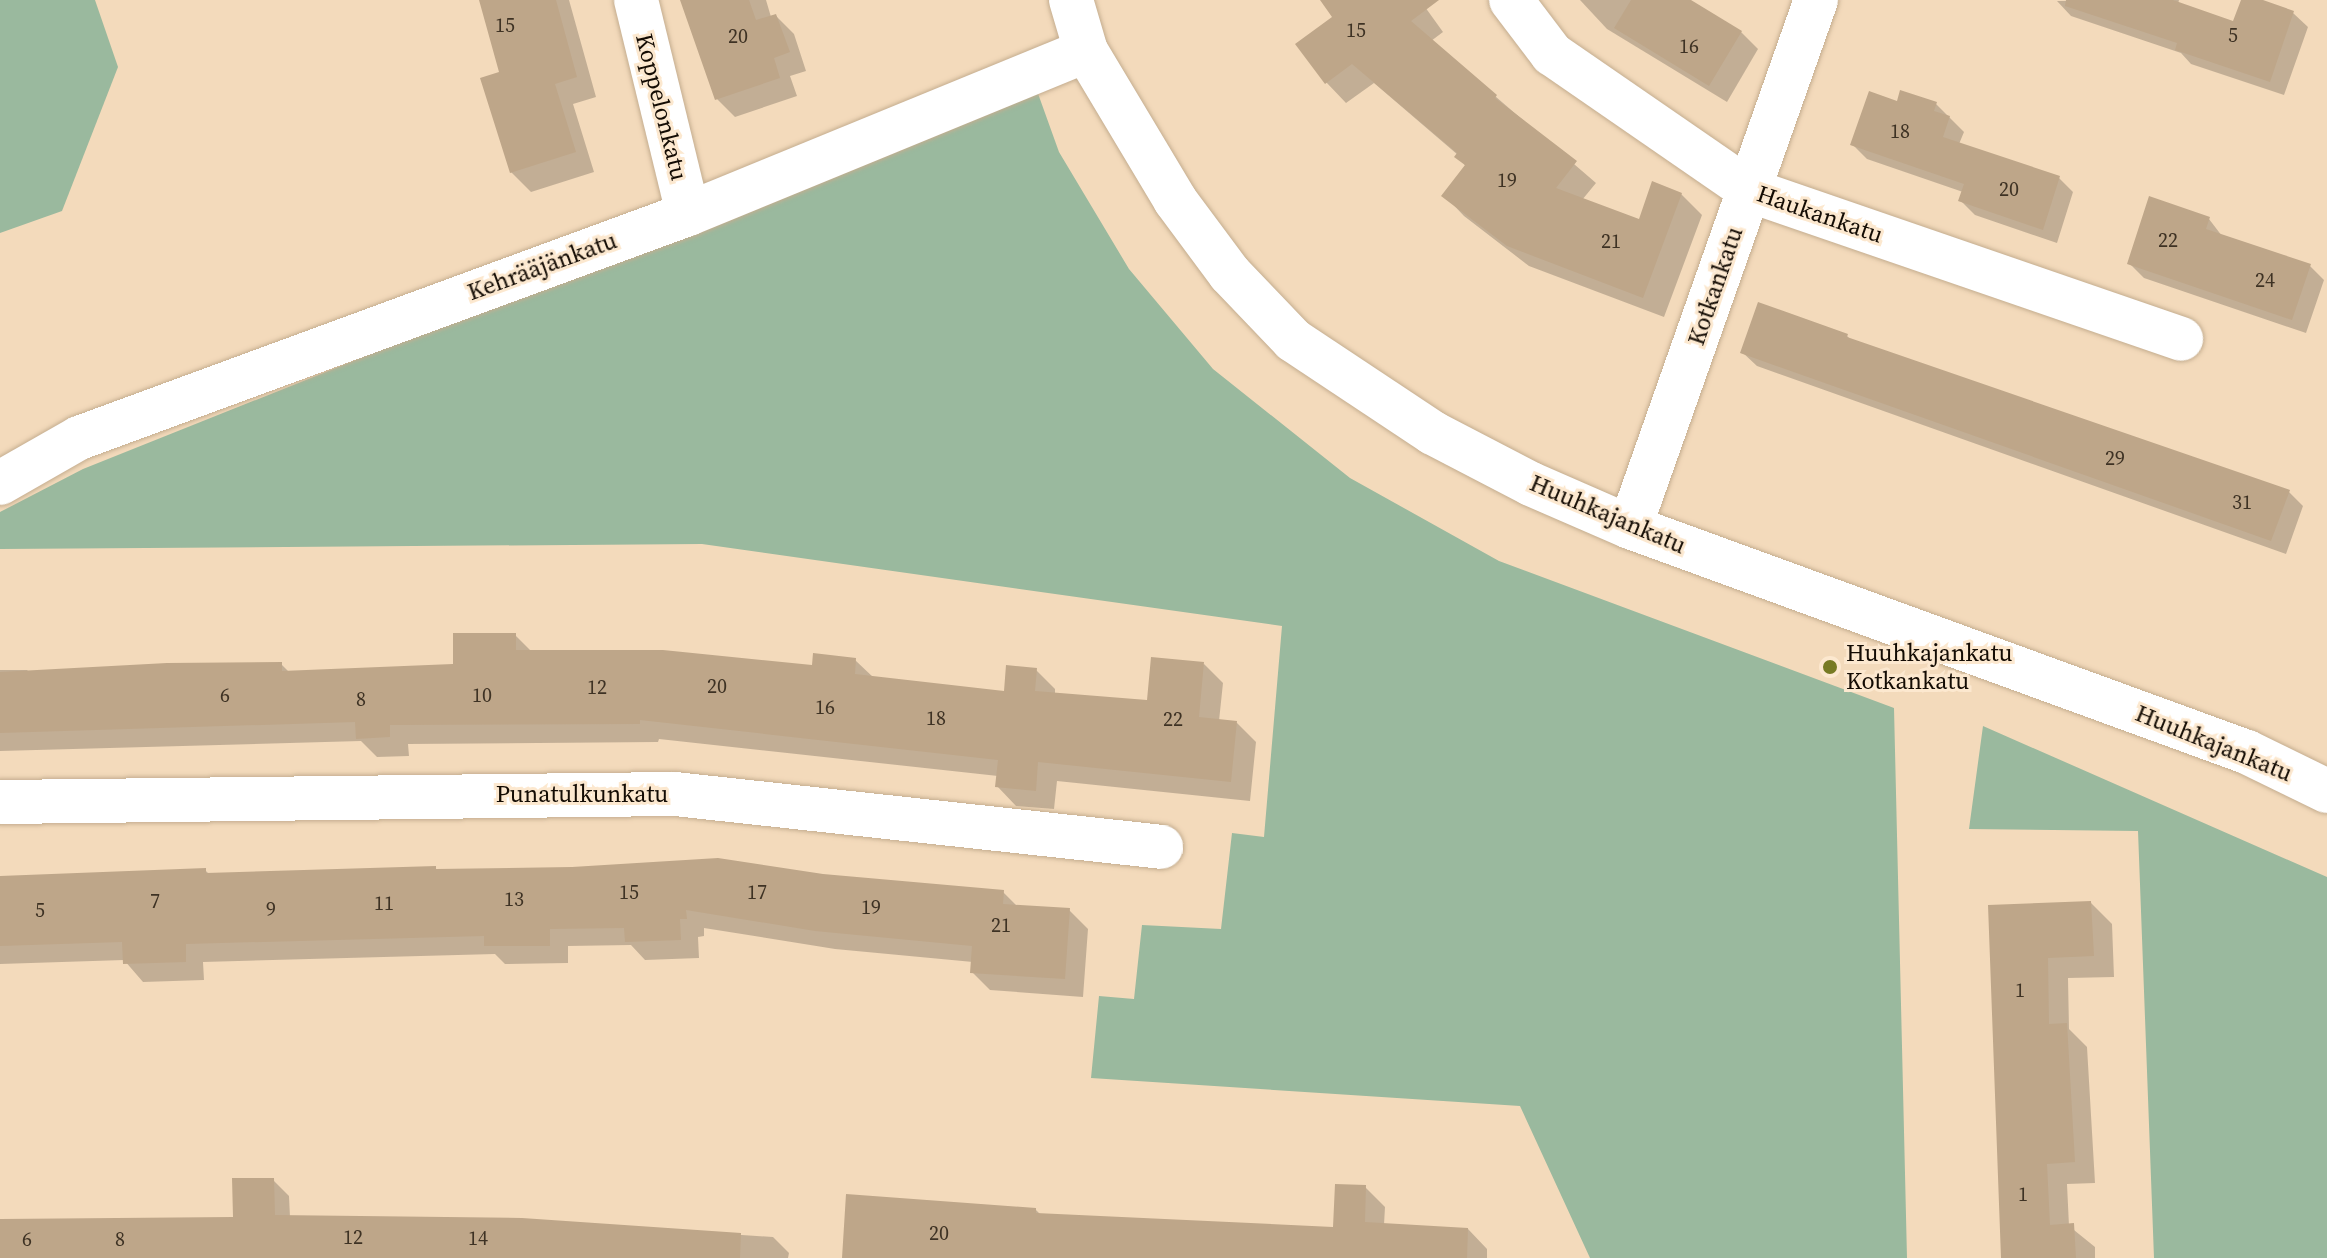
<!DOCTYPE html>
<html>
<head>
<meta charset="utf-8">
<style>
  body { margin:0 }
  #map { position:relative; width:2327px; height:1258px; overflow:hidden; background:#f3dabb; font-family:"Source Serif 4",serif }
  div>[style] { position:absolute }
  .forest>* { inset:0; background:#9ab99e }
  .shadow>* { inset:0; background:#0003 }
  .building>* { inset:0; background:#bea689 }
  .roads { filter:drop-shadow(0 0 2px #c4ad8f) drop-shadow(0 0 2px #c4ad8f) }
  .minor>* { height:44px; margin:-22px; padding:0 22px; transform-origin:22px; border-radius:22px; background:#fff }
  .dots>* { width:22px; height:22px; translate:-50% -50%; box-sizing:border-box; border:4px solid #fce8cf; border-radius:50% }
  span { translate:-50% -50%; white-space:nowrap; text-align:center; line-height:1.15; -webkit-text-stroke:6px #fce8cf; paint-order:stroke }
  .number-label { font-size:20px; color:#3e3224 }
  .number-label span { -webkit-text-stroke-width:0 }
  .street-label { font-size:24px; color:#130b03 }
  .poi-label { font-size:24px; color:#130b03 }
  .left { translate:0 -50%; text-align:left }
</style>
</head>
<body>
<div id="map">
  <div class="forest">
    <div style="clip-path:polygon(0 0,95px 0,118px 67px,62px 211px,0 233px)"></div>
    <div style="clip-path:polygon(1036px 88px,1059px 152px,1129px 269px,1213px 369px,1350px 478px,1499px 561px,1894px 708px,1907px 1258px,1590px 1258px,1520px 1106px,1091px 1078px,1099px 996px,1134px 999px,1142px 925px,1221px 929px,1232px 833px,1264px 837px,1282px 626px,702px 544px,0 549px,0 512px,83px 469px)"></div>
    <div style="clip-path:polygon(1983px 726px,2327px 877px,2327px 1258px,2154px 1258px,2138px 831px,1969px 829px)"></div>
  </div>
  <div class="shadow">
    <div style="clip-path:polygon(481px 0,569px 0,596px 97px,573px 104px,594px 172px,531px 192px,511px 172px,501px 73px)"></div>
    <div style="clip-path:polygon(682px 0,766px 0,771px 17px,776px 16px,794px 34px,806px 71px,790px 76px,797px 96px,735px 117px,717px 99px)"></div>
    <div style="clip-path:polygon(1322px 0,1420px 0,1443px 32px,1431px 41px,1596px 183px,1582px 200px,1640px 222px,1681px 194px,1702px 215px,1664px 317px,1529px 266px,1464px 216px,1444px 195px,1466px 167px,1458px 155px,1374px 83px,1346px 103px,1326px 82px,1335px 18px)"></div>
    <div style="clip-path:polygon(1580px 0,1687px 0,1741px 32px,1758px 49px,1727px 102px,1607px 29px)"></div>
    <div style="clip-path:polygon(2179px 0,2178px 4px,2235px 23px,2243px 0,2257px 0,2293px 13px,2308px 27px,2284px 95px,2191px 64px,2181px 53px,2071px 16px,2057px 1px)"></div>
    <div style="clip-path:polygon(1898px 103px,1936px 104px,1964px 132px,1959px 144px,2059px 178px,2073px 192px,2057px 243px,1975px 215px,1960px 200px,1963px 192px,1867px 159px,1853px 145px)"></div>
    <div style="clip-path:polygon(2209px 219px,2222px 236px,2309px 265px,2324px 280px,2306px 333px,2144px 278px,2129px 263px)"></div>
    <div style="clip-path:polygon(1847px 336px,1853px 342px,2289px 492px,2303px 506px,2286px 554px,1757px 366px,1742px 352px)"></div>
    <div style="clip-path:polygon(515px 635px,532px 652px,814px 667px,855px 660px,874px 678px,1006px 693px,1036px 670px,1055px 689px,1055px 694px,1148px 703px,1204px 664px,1223px 683px,1219px 721px,1237px 723px,1256px 742px,1250px 801px,1057px 781px,1054px 809px,1016px 806px,997px 786px,998px 776px,659px 739px,658px 742px,408px 744px,409px 756px,377px 757px,361px 741px,0 751px,0 670px,27px 670px,30px 673px,281px 664px,289px 672px,455px 666px)"></div>
    <div style="clip-path:polygon(435px 868px,439px 871px,823px 876px,1003px 892px,1018px 907px,1069px 910px,1088px 929px,1083px 997px,990px 990px,972px 972px,973px 962px,835px 949px,704px 928px,704px 936px,698px 937px,699px 958px,645px 960px,631px 945px,568px 946px,568px 963px,505px 964px,495px 954px,203px 962px,204px 980px,143px 982px,124px 960px,0 964px,0 877px,205px 870px,210px 875px)"></div>
    <div style="clip-path:polygon(2091px 903px,2112px 924px,2114px 977px,2068px 978px,2069px 1029px,2087px 1047px,2095px 1183px,2067px 1184px,2069px 1226px,2095px 1247px,2095px 1258px,2003px 1258px,1991px 907px)"></div>
    <div style="clip-path:polygon(273px 1180px,289px 1196px,290px 1217px,522px 1220px,773px 1237px,789px 1253px,788px 1258px,0 1258px,0 1223px,235px 1219px)"></div>
    <div style="clip-path:polygon(1365px 1187px,1385px 1207px,1384px 1225px,1468px 1229px,1487px 1249px,1487px 1258px,844px 1258px,1035px 1209px,1041px 1215px,1335px 1229px)"></div>
  </div>
  <div class="building">
    <div style="clip-path:polygon(479px 0,556px 0,577px 77px,555px 84px,576px 152px,510px 173px,480px 78px,499px 72px)"></div>
    <div style="clip-path:polygon(680px 0,749px 0,756px 20px,776px 14px,790px 52px,774px 58px,780px 78px,715px 100px)"></div>
    <div style="clip-path:polygon(1320px 0,1439px 0,1411px 21px,1497px 95px,1495px 98px,1577px 161px,1556px 188px,1639px 219px,1652px 181px,1682px 193px,1643px 298px,1507px 246px,1441px 196px,1465px 165px,1454px 157px,1457px 153px,1352px 64px,1325px 84px,1295px 44px,1332px 17px)"></div>
    <div style="clip-path:polygon(1631px 0,1691px 0,1742px 31px,1709px 86px,1614px 28px)"></div>
    <div style="clip-path:polygon(2066px 0,2173px 0,2233px 21px,2241px 0,2263px 0,2294px 11px,2270px 82px,2175px 50px,2177px 43px,2065px 6px)"></div>
    <div style="clip-path:polygon(1900px 90px,1937px 102px,1934px 111px,1950px 116px,1943px 137px,2060px 176px,2043px 230px,1958px 201px,1964px 184px,1850px 145px,1869px 91px,1897px 101px)"></div>
    <div style="clip-path:polygon(2149px 196px,2210px 217px,2206px 229px,2311px 264px,2292px 320px,2127px 264px)"></div>
    <div style="clip-path:polygon(1758px 302px,1848px 334px,1847px 337px,2290px 490px,2271px 541px,1740px 353px)"></div>
    <div style="clip-path:polygon(453px 633px,516px 633px,516px 650px,663px 650px,812px 665px,813px 653px,856px 658px,855px 674px,1004px 691px,1006px 665px,1037px 668px,1035px 691px,1147px 700px,1151px 657px,1204px 662px,1199px 717px,1237px 721px,1231px 782px,1038px 762px,1036px 791px,995px 787px,998px 760px,640px 720px,640px 724px,390px 725px,390px 737px,356px 739px,355px 722px,0 733px,0 672px,167px 663px,282px 662px,282px 671px,453px 664px)"></div>
    <div style="clip-path:polygon(718px 858px,823px 874px,1004px 890px,1003px 904px,1070px 908px,1065px 979px,970px 973px,972px 946px,815px 931px,686px 910px,687px 919px,680px 919px,681px 940px,625px 942px,624px 928px,550px 929px,550px 946px,484px 946px,484px 936px,186px 944px,186px 962px,123px 964px,122px 942px,0 946px,0 876px,206px 868px,206px 873px,436px 866px,436px 869px,572px 867px)"></div>
    <div style="clip-path:polygon(2091px 901px,2094px 956px,2048px 958px,2049px 1024px,2067px 1023px,2075px 1162px,2047px 1164px,2050px 1225px,2074px 1223px,2076px 1258px,2001px 1258px,1988px 905px)"></div>
    <div style="clip-path:polygon(232px 1178px,274px 1178px,275px 1215px,522px 1218px,741px 1233px,740px 1258px,0 1258px,0 1219px,233px 1217px)"></div>
    <div style="clip-path:polygon(1335px 1184px,1366px 1185px,1365px 1222px,1468px 1228px,1467px 1258px,842px 1258px,846px 1194px,1036px 1208px,1036px 1213px,1333px 1227px)"></div>
  </div>
  <div class="roads">
    <div class="minor">
      <div style="left:636px;top:0;width:220px;rotate:76.3deg"></div>
      <div style="left:1071px;top:0;width:53px;rotate:73.6deg"></div>
      <div style="left:1086px;top:51px;width:174px;rotate:59.1deg"></div>
      <div style="left:1175px;top:200px;width:92px;rotate:53.4deg"></div>
      <div style="left:1230px;top:274px;width:91px;rotate:46.3deg"></div>
      <div style="left:1293px;top:340px;width:168px;rotate:33.6deg"></div>
      <div style="left:1433px;top:433px;width:110px;rotate:27.5deg"></div>
      <div style="left:1531px;top:484px;width:108px;rotate:23.5deg"></div>
      <div style="left:1630px;top:527px;width:657px;rotate:20.04deg"></div>
      <div style="left:2247px;top:752px;width:89px;rotate:26deg"></div>
      <div style="left:1511px;top:0;width:68px;rotate:52.8deg"></div>
      <div style="left:1552px;top:54px;width:239px;rotate:34.6deg"></div>
      <div style="left:1749px;top:190px;width:457px;rotate:19deg"></div>
      <div style="left:0;top:483px;width:91px;rotate:-29.7deg"></div>
      <div style="left:79px;top:438px;width:649px;rotate:-20.19deg"></div>
      <div style="left:688px;top:214px;width:430px;rotate:-22.3deg"></div>
      <div style="left:1630px;top:527px;width:559px;rotate:-70.56deg"></div>
      <div style="left:0;top:802px;width:675px;rotate:-0.68deg"></div>
      <div style="left:675px;top:794px;width:489px;rotate:6.2deg"></div>
    </div>
  </div>
  <div class="dots">
    <div style="left:1830px;top:667px;background:#777a23"></div>
  </div>
  <div class="number-label">
    <span style="left:505px;top:25px">15</span>
    <span style="left:1356px;top:30px">15</span>
    <span style="left:2233px;top:35px">5</span>
    <span style="left:738px;top:36px">20</span>
    <span style="left:1689px;top:46px">16</span>
    <span style="left:1900px;top:131px">18</span>
    <span style="left:1507px;top:180px">19</span>
    <span style="left:2009px;top:189px">20</span>
    <span style="left:2168px;top:240px">22</span>
    <span style="left:1611px;top:241px">21</span>
    <span style="left:2265px;top:280px">24</span>
    <span style="left:2115px;top:458px">29</span>
    <span style="left:2242px;top:502px">31</span>
    <span style="left:717px;top:686px">20</span>
    <span style="left:597px;top:687px">12</span>
    <span style="left:225px;top:695px">6</span>
    <span style="left:482px;top:695px">10</span>
    <span style="left:361px;top:699px">8</span>
    <span style="left:825px;top:707px">16</span>
    <span style="left:936px;top:718px">18</span>
    <span style="left:1173px;top:719px">22</span>
    <span style="left:629px;top:892px">15</span>
    <span style="left:757px;top:892px">17</span>
    <span style="left:514px;top:899px">13</span>
    <span style="left:155px;top:901px">7</span>
    <span style="left:384px;top:903px">11</span>
    <span style="left:871px;top:907px">19</span>
    <span style="left:271px;top:909px">9</span>
    <span style="left:40px;top:910px">5</span>
    <span style="left:1001px;top:925px">21</span>
    <span style="left:2020px;top:990px">1</span>
    <span style="left:2023px;top:1194px">1</span>
    <span style="left:939px;top:1233px">20</span>
    <span style="left:353px;top:1237px">12</span>
    <span style="left:478px;top:1238px">14</span>
    <span style="left:27px;top:1239px">6</span>
    <span style="left:120px;top:1239px">8</span>
  </div>
  <div class="street-label">
    <span style="left:662px;top:107px;rotate:76deg">Koppelonkatu</span>
    <span style="left:1820px;top:214px;rotate:19deg">Haukankatu</span>
    <span style="left:542px;top:266px;rotate:-20deg">Kehrääjänkatu</span>
    <span style="left:1715px;top:286px;rotate:-71deg">Kotkankatu</span>
    <span style="left:1608px;top:514px;rotate:23deg">Huuhkajankatu</span>
    <span style="left:2214px;top:743px;rotate:22deg">Huuhkajankatu</span>
    <span style="left:582px;top:794px">Punatulkunkatu</span>
  </div>
  <div class="poi-label">
    <span class="left" style="left:1846px;top:667px">Huuhkajankatu<br>Kotkankatu</span>
  </div>
</div>
</body>
</html>
